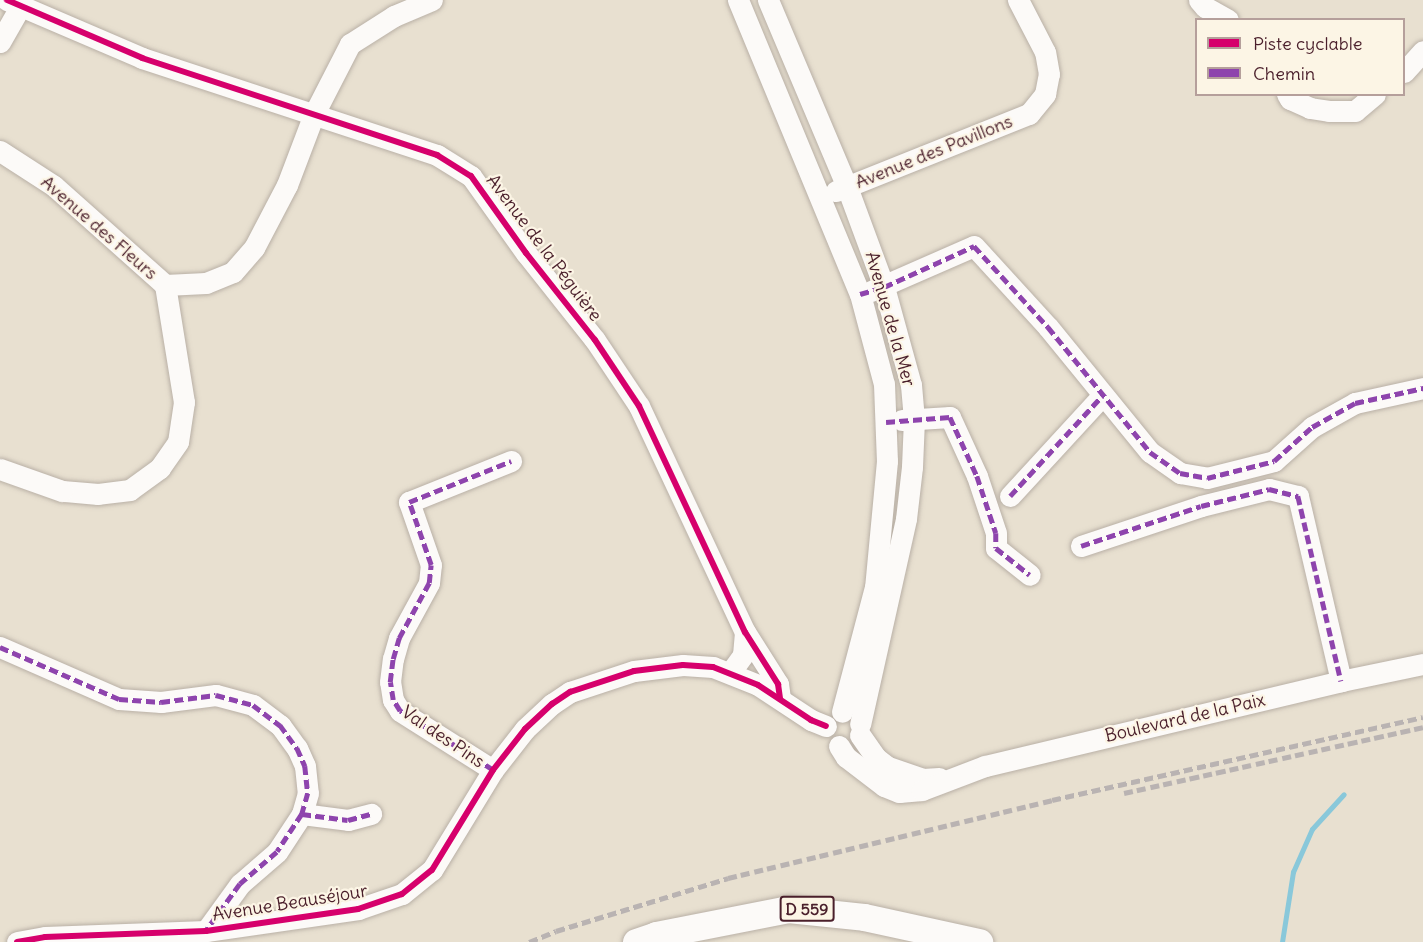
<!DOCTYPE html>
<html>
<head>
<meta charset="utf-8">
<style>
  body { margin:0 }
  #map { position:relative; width:1423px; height:942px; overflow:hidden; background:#e8e0d0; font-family:Delius,sans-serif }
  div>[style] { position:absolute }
  .stream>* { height:5px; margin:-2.5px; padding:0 2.5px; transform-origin:2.5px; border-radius:2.5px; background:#89c8da }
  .roads { filter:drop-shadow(0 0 2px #b9b0a6) drop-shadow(0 0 2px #b9b0a6) }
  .minor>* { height:21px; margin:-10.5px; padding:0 10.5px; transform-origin:10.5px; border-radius:10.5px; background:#fcfaf8 }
  .major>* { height:27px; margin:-13.5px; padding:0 13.5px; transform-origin:13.5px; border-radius:13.5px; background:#fcfaf8 }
  .rail>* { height:4.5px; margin-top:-2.25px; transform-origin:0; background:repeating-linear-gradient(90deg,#b9b3b2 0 9px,transparent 0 13.5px) }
  .quiet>* { height:4.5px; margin-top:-2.25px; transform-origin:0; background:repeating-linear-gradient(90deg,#8e44ad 0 9px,transparent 0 13.5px) }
  .cycleway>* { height:6px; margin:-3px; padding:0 3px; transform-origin:3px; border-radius:3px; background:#d6006c }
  span { translate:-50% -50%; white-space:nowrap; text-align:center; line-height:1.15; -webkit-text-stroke:4.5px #fcf5e5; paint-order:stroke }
  .shield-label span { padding:2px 4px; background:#fcf5e5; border:2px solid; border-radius:4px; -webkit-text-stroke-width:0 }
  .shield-label { font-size:16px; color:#4a1f2b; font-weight:700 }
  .street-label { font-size:18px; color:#4a1f2b }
  .legend { position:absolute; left:1195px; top:18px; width:210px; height:78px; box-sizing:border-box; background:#fcf5e5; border:2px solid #b59f9b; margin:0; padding:8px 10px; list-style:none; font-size:18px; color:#4a1f2b }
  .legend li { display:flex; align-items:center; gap:12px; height:30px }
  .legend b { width:30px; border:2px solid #b59f9b }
</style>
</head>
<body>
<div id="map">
  <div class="stream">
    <div style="left:1282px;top:942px;width:71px;rotate:-81.1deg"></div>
    <div style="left:1293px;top:872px;width:47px;rotate:-66.2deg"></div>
    <div style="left:1312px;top:829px;width:47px;rotate:-47.6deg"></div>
  </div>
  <div class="roads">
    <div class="minor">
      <div style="left:7px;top:0;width:147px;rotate:23.2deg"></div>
      <div style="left:142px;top:58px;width:311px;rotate:18.2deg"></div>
      <div style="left:437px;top:155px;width:40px;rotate:32deg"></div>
      <div style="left:471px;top:176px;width:95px;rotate:54.5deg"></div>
      <div style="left:526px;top:253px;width:111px;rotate:51.6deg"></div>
      <div style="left:595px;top:340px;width:79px;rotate:56.3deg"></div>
      <div style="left:639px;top:406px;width:250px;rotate:64.9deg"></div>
      <div style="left:745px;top:632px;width:62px;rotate:57.6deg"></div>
      <div style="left:778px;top:684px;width:15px;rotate:82deg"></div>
      <div style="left:738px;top:0;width:318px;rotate:67.5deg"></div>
      <div style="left:860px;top:294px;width:93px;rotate:75.1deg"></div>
      <div style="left:884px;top:384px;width:77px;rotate:87.8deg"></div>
      <div style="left:887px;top:461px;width:127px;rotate:95.4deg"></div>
      <div style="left:875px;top:587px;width:129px;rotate:104.8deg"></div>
      <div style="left:768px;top:0;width:203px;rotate:67.1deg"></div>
      <div style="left:847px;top:187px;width:107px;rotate:69.7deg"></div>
      <div style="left:884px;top:287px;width:102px;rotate:74.6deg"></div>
      <div style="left:911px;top:385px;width:34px;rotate:85deg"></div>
      <div style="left:914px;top:419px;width:48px;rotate:92.4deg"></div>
      <div style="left:912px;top:467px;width:52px;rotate:96.6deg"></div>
      <div style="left:906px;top:519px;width:210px;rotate:102.6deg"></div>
      <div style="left:1199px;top:0;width:9px;rotate:49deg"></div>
      <div style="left:1205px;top:7px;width:26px;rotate:29deg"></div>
      <div style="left:0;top:42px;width:40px;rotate:-60.3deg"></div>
      <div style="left:1404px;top:72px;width:28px;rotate:-48deg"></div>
      <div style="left:1287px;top:94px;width:6px;rotate:59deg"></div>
      <div style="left:1290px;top:99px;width:22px;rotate:24deg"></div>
      <div style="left:1310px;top:108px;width:19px;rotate:9deg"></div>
      <div style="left:1329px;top:111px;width:26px"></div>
      <div style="left:1355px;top:111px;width:26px;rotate:-40deg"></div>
      <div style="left:0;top:151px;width:64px;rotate:32.9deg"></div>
      <div style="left:54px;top:186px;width:149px;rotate:41.7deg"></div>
      <div style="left:165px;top:285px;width:119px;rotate:80.8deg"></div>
      <div style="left:184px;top:402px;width:40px;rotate:98.5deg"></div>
      <div style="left:178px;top:442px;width:32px;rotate:125deg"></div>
      <div style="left:160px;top:468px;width:37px;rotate:144deg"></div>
      <div style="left:130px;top:490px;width:32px;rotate:173deg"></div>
      <div style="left:98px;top:494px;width:36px;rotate:-175deg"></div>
      <div style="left:62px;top:491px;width:66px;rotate:-160.5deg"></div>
      <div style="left:836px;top:191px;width:208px;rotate:-21.8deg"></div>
      <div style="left:1029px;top:114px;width:26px;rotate:-51deg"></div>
      <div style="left:1045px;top:94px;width:20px;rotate:-79deg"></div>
      <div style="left:1049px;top:74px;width:22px;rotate:-100deg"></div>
      <div style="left:1045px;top:52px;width:59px;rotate:-117.4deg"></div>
      <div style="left:165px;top:285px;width:41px;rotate:-2.8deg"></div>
      <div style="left:206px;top:283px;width:29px;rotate:-22deg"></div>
      <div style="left:233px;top:272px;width:32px;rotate:-49deg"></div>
      <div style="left:254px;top:248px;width:71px;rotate:-62.4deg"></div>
      <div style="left:287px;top:185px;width:76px;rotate:-69.2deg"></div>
      <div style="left:314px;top:114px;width:79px;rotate:-62.8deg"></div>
      <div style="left:350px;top:44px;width:52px;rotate:-32.5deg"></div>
      <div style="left:394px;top:16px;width:41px;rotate:-22.8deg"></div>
      <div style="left:871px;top:291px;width:112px;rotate:-23.6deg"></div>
      <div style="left:974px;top:246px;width:110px;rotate:47.6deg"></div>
      <div style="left:1048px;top:327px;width:161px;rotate:50.8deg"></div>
      <div style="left:1150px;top:452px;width:37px;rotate:35deg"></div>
      <div style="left:1180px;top:473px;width:27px;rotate:10deg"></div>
      <div style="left:1207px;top:478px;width:69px;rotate:-14.2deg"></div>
      <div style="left:1274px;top:461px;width:51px;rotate:-41.8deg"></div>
      <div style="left:1312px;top:427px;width:49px;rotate:-29.2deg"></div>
      <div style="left:1355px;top:403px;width:70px;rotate:-12.4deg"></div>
      <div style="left:902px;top:420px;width:48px;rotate:-3.6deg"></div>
      <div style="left:950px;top:417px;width:65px;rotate:65.4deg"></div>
      <div style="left:977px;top:476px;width:60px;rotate:71.6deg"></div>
      <div style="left:996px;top:533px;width:15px;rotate:90deg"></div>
      <div style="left:996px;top:548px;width:43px;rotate:38.5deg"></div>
      <div style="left:1010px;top:496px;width:136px;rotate:-47.4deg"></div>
      <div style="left:1081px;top:546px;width:126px;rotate:-18.4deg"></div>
      <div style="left:1201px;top:506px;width:70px;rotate:-14deg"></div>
      <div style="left:1269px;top:489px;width:30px;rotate:14deg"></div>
      <div style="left:1298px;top:496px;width:190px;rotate:76.9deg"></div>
      <div style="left:0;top:647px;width:130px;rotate:23.6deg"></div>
      <div style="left:119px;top:699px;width:42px;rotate:4.1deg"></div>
      <div style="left:161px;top:702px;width:55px;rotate:-7.3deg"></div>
      <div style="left:216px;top:695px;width:38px;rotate:15deg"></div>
      <div style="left:253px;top:705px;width:34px;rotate:37deg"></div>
      <div style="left:280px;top:725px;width:29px;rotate:54deg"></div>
      <div style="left:297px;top:748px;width:20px;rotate:66deg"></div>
      <div style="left:305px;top:766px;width:27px;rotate:84deg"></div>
      <div style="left:308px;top:793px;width:22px;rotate:106deg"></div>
      <div style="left:302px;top:814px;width:45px;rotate:123.3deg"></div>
      <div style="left:277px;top:852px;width:49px;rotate:139.1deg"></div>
      <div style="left:240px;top:884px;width:58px;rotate:125.9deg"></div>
      <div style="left:730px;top:673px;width:22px;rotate:-54deg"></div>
      <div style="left:743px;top:655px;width:23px;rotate:-85deg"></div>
      <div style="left:860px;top:735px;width:28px;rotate:55deg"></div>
      <div style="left:876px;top:758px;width:15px;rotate:37deg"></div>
      <div style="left:888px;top:767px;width:37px;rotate:19deg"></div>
      <div style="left:923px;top:779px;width:16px;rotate:-4deg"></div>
      <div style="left:839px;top:746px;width:13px;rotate:58deg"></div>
      <div style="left:846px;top:757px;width:48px;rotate:37.3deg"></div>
      <div style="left:884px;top:786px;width:16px;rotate:22deg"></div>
      <div style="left:899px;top:792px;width:23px;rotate:-5deg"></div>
      <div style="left:922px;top:790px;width:67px;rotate:-20.9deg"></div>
      <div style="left:985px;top:766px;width:366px;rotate:-13.4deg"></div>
      <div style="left:1341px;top:681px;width:84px;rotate:-11.7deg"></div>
      <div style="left:493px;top:770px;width:110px;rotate:-147.6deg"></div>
      <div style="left:400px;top:711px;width:13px;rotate:-122deg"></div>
      <div style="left:393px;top:700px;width:18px;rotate:-99deg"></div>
      <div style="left:390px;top:682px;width:23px;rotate:-83deg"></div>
      <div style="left:393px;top:659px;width:22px;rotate:-74deg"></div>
      <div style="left:399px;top:638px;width:63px;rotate:-61.4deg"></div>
      <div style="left:429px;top:583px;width:18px;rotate:-84deg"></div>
      <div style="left:431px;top:565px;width:67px;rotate:-109.2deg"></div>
      <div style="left:409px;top:502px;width:110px;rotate:-21.9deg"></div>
      <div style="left:302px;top:814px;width:46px;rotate:7.4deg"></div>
      <div style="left:348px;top:820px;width:24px;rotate:-15deg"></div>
      <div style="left:17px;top:942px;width:28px;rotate:-10deg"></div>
      <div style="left:45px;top:937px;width:161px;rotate:-2.1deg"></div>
      <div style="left:206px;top:931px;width:154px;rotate:-8.2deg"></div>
      <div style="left:358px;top:909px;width:46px;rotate:-18.8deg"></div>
      <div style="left:402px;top:894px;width:38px;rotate:-39deg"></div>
      <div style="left:432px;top:870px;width:117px;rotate:-58.6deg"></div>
      <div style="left:493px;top:770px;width:52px;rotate:-52deg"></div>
      <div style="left:525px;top:729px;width:37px;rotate:-43deg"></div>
      <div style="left:552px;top:704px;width:22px;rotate:-34deg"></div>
      <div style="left:570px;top:692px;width:67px;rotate:-18.2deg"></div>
      <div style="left:634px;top:671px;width:49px;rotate:-7deg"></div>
      <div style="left:683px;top:665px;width:30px;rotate:4deg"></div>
      <div style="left:713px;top:667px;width:48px;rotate:21.8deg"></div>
      <div style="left:758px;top:685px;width:64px;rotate:33.4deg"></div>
      <div style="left:811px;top:720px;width:16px;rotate:22deg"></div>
    </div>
    <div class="major">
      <div style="left:636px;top:942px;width:21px;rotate:-19deg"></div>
      <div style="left:656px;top:935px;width:135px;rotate:-11.1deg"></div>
      <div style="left:788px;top:909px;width:76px;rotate:6deg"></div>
      <div style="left:864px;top:917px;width:118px;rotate:12.3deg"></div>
    </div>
  </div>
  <div class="rail">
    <div style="left:1124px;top:793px;width:306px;rotate:-12.4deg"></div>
    <div style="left:529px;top:942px;width:29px;rotate:-22deg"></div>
    <div style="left:556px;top:931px;width:180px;rotate:-17.1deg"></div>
    <div style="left:728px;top:878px;width:333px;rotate:-13.5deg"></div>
    <div style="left:1052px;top:800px;width:380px;rotate:-12.6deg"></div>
  </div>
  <div class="quiet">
    <div style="left:860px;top:294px;width:25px;rotate:-16deg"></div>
    <div style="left:884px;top:287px;width:99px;rotate:-24.5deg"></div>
    <div style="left:974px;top:246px;width:110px;rotate:47.6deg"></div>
    <div style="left:1048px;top:327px;width:161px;rotate:50.8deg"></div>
    <div style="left:1150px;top:452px;width:37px;rotate:35deg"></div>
    <div style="left:1180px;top:473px;width:27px;rotate:10deg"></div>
    <div style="left:1207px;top:478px;width:69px;rotate:-14.2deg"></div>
    <div style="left:1274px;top:461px;width:51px;rotate:-41.8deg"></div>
    <div style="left:1312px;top:427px;width:49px;rotate:-29.2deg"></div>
    <div style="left:1355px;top:403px;width:70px;rotate:-12.4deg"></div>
    <div style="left:886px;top:422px;width:64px;rotate:-4.5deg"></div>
    <div style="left:950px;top:417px;width:65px;rotate:65.4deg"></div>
    <div style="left:977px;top:476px;width:60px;rotate:71.6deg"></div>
    <div style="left:996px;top:533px;width:15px;rotate:90deg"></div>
    <div style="left:996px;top:548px;width:43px;rotate:38.5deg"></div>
    <div style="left:1010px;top:496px;width:136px;rotate:-47.4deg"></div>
    <div style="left:1081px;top:546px;width:126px;rotate:-18.4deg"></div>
    <div style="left:1201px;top:506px;width:70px;rotate:-14deg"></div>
    <div style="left:1269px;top:489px;width:30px;rotate:14deg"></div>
    <div style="left:1298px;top:496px;width:190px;rotate:76.9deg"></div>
    <div style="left:0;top:647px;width:130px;rotate:23.6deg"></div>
    <div style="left:119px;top:699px;width:42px;rotate:4.1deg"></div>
    <div style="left:161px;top:702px;width:55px;rotate:-7.3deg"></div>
    <div style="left:216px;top:695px;width:38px;rotate:15deg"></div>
    <div style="left:253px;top:705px;width:34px;rotate:37deg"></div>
    <div style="left:280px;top:725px;width:29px;rotate:54deg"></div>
    <div style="left:297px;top:748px;width:20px;rotate:66deg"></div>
    <div style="left:305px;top:766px;width:27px;rotate:84deg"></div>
    <div style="left:308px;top:793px;width:22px;rotate:106deg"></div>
    <div style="left:302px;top:814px;width:45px;rotate:123.3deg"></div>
    <div style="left:277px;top:852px;width:49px;rotate:139.1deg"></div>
    <div style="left:240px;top:884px;width:58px;rotate:125.9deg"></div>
    <div style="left:493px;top:770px;width:110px;rotate:-147.6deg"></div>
    <div style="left:400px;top:711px;width:13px;rotate:-122deg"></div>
    <div style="left:393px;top:700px;width:18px;rotate:-99deg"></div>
    <div style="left:390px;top:682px;width:23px;rotate:-83deg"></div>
    <div style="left:393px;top:659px;width:22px;rotate:-74deg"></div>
    <div style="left:399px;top:638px;width:63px;rotate:-61.4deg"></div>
    <div style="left:429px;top:583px;width:18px;rotate:-84deg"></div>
    <div style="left:431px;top:565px;width:67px;rotate:-109.2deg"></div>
    <div style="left:409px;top:502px;width:110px;rotate:-21.9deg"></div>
    <div style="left:302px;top:814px;width:46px;rotate:7.4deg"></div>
    <div style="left:348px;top:820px;width:24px;rotate:-15deg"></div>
  </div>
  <div class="cycleway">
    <div style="left:7px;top:0;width:147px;rotate:23.2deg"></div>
    <div style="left:142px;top:58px;width:311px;rotate:18.2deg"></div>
    <div style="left:437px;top:155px;width:40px;rotate:32deg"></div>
    <div style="left:471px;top:176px;width:95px;rotate:54.5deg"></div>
    <div style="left:526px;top:253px;width:111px;rotate:51.6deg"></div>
    <div style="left:595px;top:340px;width:79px;rotate:56.3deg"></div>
    <div style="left:639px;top:406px;width:250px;rotate:64.9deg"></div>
    <div style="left:745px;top:632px;width:62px;rotate:57.6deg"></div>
    <div style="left:778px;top:684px;width:15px;rotate:82deg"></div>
    <div style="left:17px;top:942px;width:28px;rotate:-10deg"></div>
    <div style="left:45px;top:937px;width:161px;rotate:-2.1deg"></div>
    <div style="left:206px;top:931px;width:154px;rotate:-8.2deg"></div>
    <div style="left:358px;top:909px;width:46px;rotate:-18.8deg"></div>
    <div style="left:402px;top:894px;width:38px;rotate:-39deg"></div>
    <div style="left:432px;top:870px;width:117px;rotate:-58.6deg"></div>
    <div style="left:493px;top:770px;width:52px;rotate:-52deg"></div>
    <div style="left:525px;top:729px;width:37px;rotate:-43deg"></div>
    <div style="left:552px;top:704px;width:22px;rotate:-34deg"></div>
    <div style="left:570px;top:692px;width:67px;rotate:-18.2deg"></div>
    <div style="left:634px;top:671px;width:49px;rotate:-7deg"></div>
    <div style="left:683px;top:665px;width:30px;rotate:4deg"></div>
    <div style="left:713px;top:667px;width:48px;rotate:21.8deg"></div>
    <div style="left:758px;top:685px;width:64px;rotate:33.4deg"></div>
    <div style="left:811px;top:720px;width:16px;rotate:22deg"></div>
  </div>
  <div class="shield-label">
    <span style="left:807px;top:909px">D 559</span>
  </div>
  <div class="street-label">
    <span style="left:934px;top:152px;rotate:-22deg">Avenue des Pavillons</span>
    <span style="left:99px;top:228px;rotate:41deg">Avenue des Fleurs</span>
    <span style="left:544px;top:248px;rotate:53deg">Avenue de la Péguière</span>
    <span style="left:890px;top:319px;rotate:74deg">Avenue de la Mer</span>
    <span style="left:1185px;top:718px;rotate:-13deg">Boulevard de la Paix</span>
    <span style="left:443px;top:737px;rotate:34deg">Val des Pins</span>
    <span style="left:290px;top:903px;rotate:-9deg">Avenue Beauséjour</span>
  </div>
  <ul class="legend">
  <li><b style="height:8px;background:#d6006c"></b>Piste cyclable</li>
  <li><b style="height:8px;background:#8e44ad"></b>Chemin</li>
  </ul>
</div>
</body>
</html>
